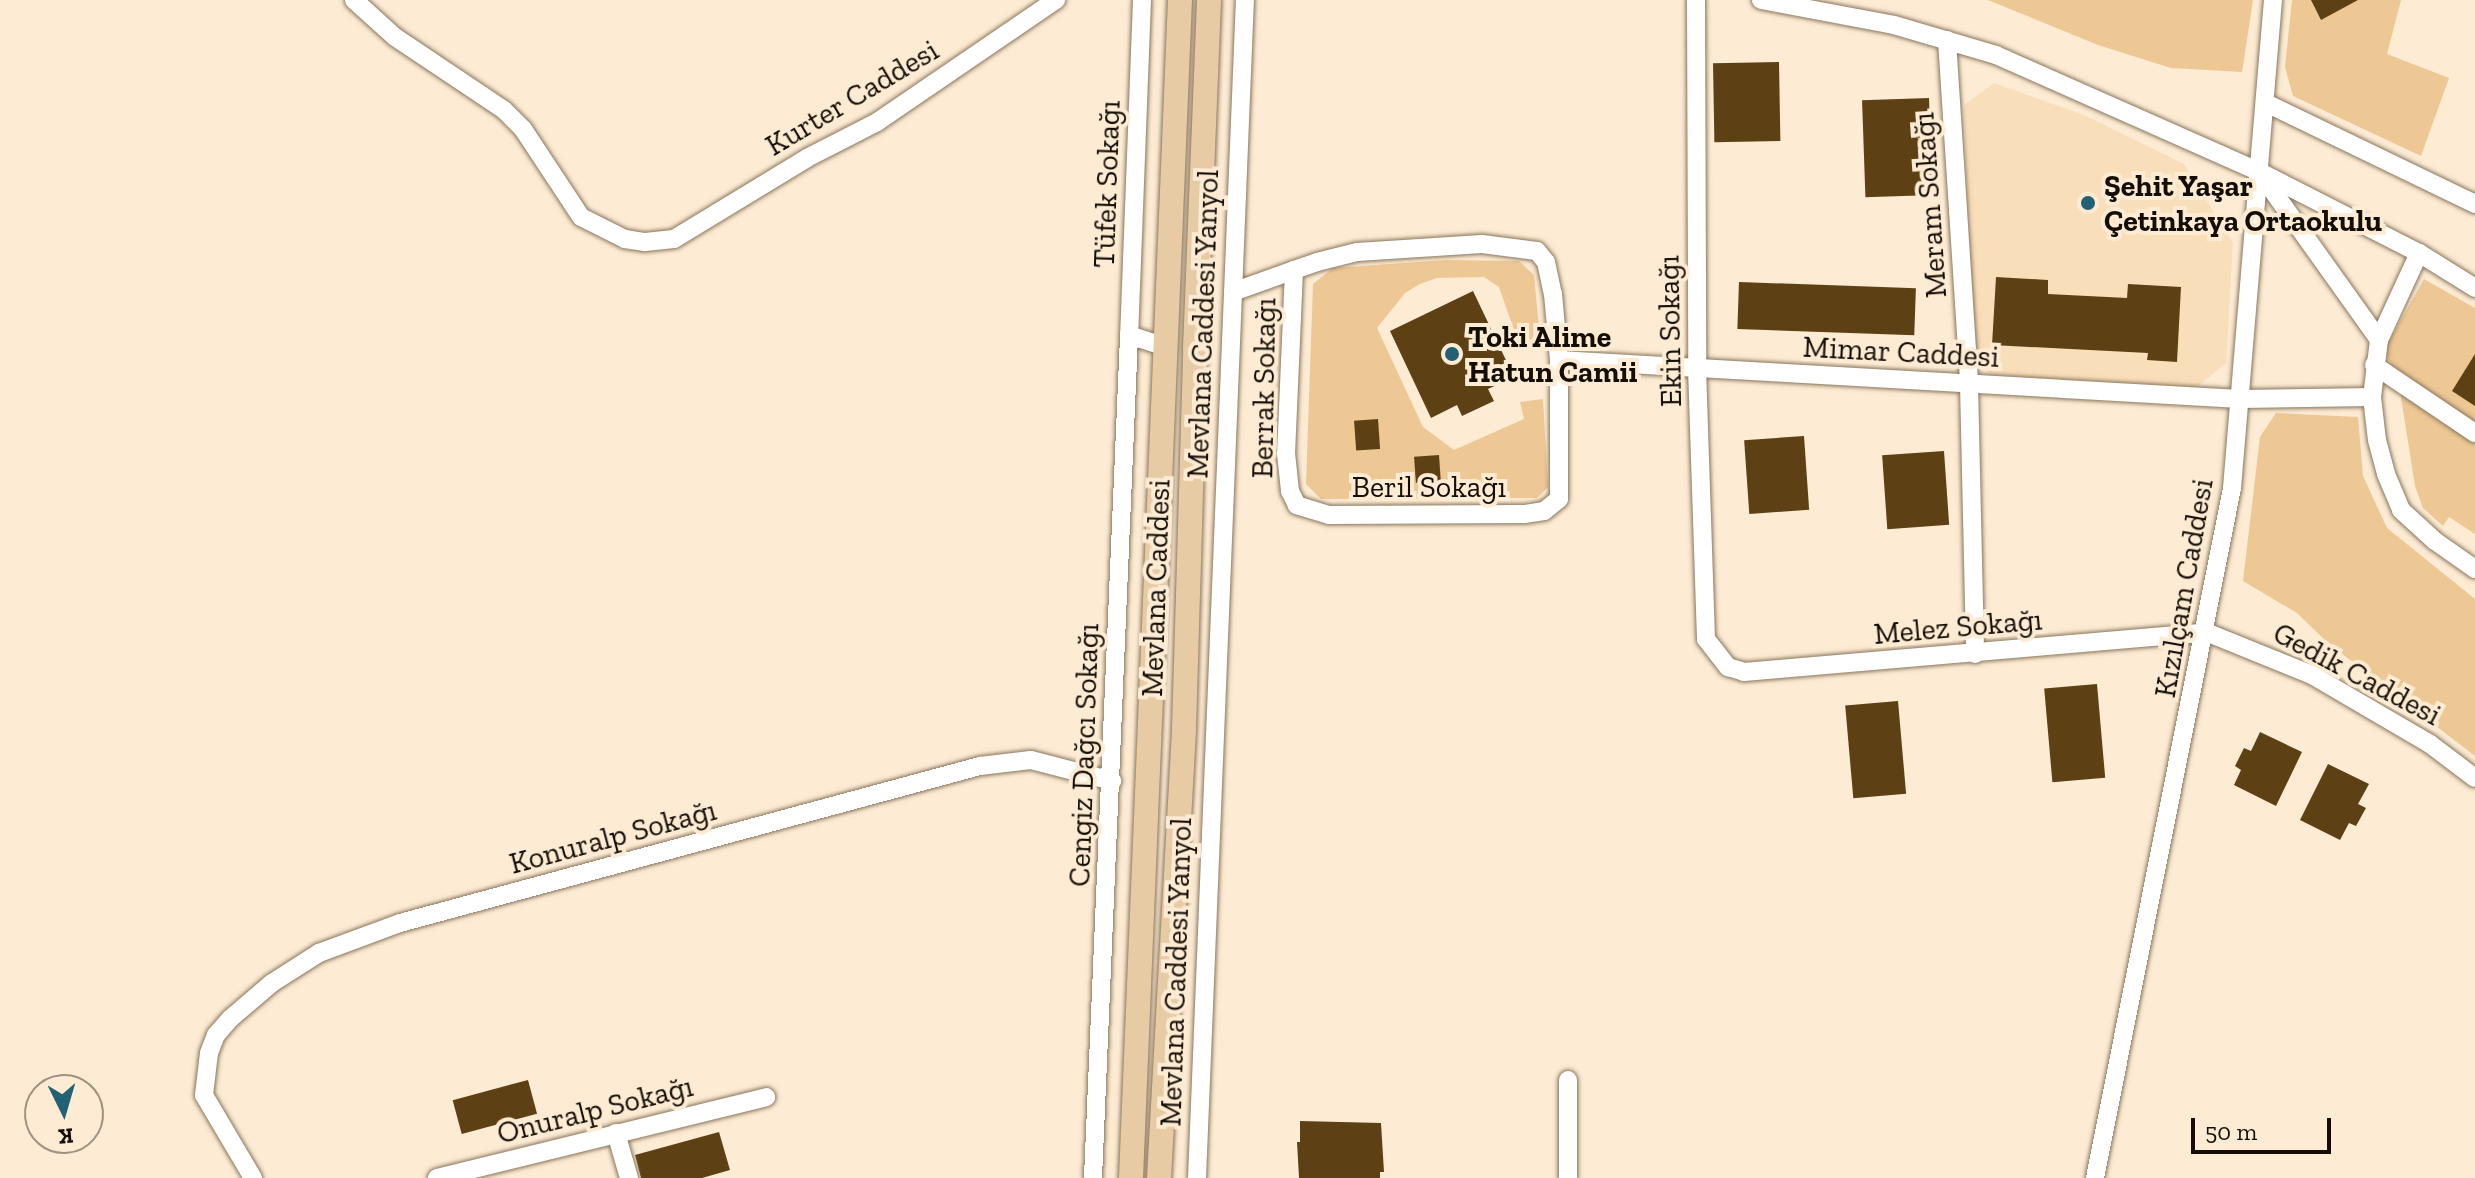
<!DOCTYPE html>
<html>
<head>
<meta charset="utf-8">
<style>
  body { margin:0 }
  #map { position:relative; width:2475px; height:1178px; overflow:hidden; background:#fdebd4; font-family:"Zilla Slab",serif }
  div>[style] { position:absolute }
  .built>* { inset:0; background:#f9deba }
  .green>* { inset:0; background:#edc895 }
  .building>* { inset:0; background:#5d4114; transform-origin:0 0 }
  .roads { filter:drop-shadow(0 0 2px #89765b) drop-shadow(0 0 2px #89765b) }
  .minor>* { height:18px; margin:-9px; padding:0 9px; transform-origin:9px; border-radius:9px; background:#fff }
  .major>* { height:24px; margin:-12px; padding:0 12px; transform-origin:12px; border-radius:12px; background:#e7cba4 }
  .dots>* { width:22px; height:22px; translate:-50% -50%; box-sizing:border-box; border:4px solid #fdebd4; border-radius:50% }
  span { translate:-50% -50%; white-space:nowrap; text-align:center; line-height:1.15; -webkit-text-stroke:8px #fdebd4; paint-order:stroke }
  .street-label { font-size:30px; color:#140d04 }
  .poi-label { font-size:30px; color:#140d04; font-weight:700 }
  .left { translate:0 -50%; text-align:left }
  .north { position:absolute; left:24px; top:1074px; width:80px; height:80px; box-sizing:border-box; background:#fdebd4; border:2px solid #a09281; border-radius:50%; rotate:175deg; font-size:22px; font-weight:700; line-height:32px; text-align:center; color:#140d04 }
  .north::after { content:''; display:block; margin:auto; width:28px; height:36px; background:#236177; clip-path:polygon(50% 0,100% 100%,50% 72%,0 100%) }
  .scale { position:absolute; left:2191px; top:1118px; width:140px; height:36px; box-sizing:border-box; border:4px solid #140d04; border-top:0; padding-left:10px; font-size:24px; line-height:28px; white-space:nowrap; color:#140d04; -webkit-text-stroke:6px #fdebd4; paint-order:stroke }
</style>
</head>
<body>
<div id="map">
  <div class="built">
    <div style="clip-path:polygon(1994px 83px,2084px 115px,2184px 164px,2233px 243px,2226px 363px,2197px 387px,1990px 375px,1974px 355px,1964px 105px)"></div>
  </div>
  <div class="green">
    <div style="clip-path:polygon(1988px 0,2253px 0,2242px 72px,2171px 68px,2098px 45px)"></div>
    <div style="clip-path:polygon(2292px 0,2401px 0,2387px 54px,2449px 78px,2421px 156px,2293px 96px,2285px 67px)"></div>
    <div style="clip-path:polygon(1447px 260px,1519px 261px,1534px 275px,1541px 349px,1528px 346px,1515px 333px,1499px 287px,1484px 277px,1437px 278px,1420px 284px,1405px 293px,1377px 328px,1423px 427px,1454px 450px,1524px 419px,1520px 402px,1543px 399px,1548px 487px,1537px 498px,1321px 499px,1306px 484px,1313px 284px,1333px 268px)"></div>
    <div style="clip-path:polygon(2424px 279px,2475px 308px,2475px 423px,2394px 370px,2384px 350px)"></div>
    <div style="clip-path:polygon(2400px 391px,2475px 440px,2475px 534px,2449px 517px,2443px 526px,2423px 508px,2415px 486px)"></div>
    <div style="clip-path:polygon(2276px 413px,2358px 417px,2363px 476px,2387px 528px,2475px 599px,2475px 756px,2328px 643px,2297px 613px,2243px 581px,2260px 437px)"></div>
  </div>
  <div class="building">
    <div style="clip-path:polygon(2311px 0,2358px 0,2321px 20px)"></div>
    <div style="left:1779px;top:62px;width:79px;height:66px;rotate:89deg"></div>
    <div style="left:1929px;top:98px;width:97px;height:67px;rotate:88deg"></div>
    <div style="clip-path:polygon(1996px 277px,2048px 280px,2048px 294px,2127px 298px,2128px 284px,2181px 287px,2177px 362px,2147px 360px,2148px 353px,1992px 345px)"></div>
    <div style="left:1739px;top:282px;width:177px;height:47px;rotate:2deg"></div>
    <div style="clip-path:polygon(1473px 291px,1514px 377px,1488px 389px,1494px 401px,1462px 416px,1457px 405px,1431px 418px,1390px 331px)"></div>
    <div style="clip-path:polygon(2475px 354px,2475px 406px,2452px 391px)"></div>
    <div style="left:1378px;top:419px;width:30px;height:24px;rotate:86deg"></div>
    <div style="left:1804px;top:436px;width:74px;height:60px;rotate:86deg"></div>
    <div style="left:1944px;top:451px;width:74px;height:62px;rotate:86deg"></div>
    <div style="left:1439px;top:455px;width:26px;height:25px;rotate:86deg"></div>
    <div style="left:2097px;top:684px;width:94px;height:53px;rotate:85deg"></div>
    <div style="left:1898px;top:701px;width:93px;height:53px;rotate:85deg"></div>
    <div style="clip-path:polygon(2260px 732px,2302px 752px,2276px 806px,2234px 785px,2241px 770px,2235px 766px,2244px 748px,2251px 751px)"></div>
    <div style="clip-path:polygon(2328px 764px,2369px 784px,2358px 804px,2366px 808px,2356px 826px,2349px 823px,2340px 840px,2300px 820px)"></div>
    <div style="left:528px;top:1080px;width:35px;height:78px;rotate:75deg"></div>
    <div style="clip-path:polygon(1300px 1121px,1381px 1123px,1384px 1172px,1380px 1172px,1380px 1178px,1299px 1178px,1297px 1142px,1300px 1142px)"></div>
    <div style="clip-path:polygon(719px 1132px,730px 1170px,702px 1178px,641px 1178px,635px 1155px)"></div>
  </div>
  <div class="roads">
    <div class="minor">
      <div style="left:354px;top:0;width:55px;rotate:42.1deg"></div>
      <div style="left:395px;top:37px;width:131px;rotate:33.8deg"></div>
      <div style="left:504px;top:110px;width:27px;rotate:45deg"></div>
      <div style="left:523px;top:129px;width:105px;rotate:56.6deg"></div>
      <div style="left:581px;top:217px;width:49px;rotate:26.6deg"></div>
      <div style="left:625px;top:239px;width:20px;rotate:9deg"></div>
      <div style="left:645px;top:242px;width:29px;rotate:-6deg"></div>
      <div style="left:674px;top:239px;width:156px;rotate:-31.3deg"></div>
      <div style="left:807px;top:158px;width:79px;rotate:-27.2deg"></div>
      <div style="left:877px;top:122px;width:217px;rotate:-34.3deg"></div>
      <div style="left:1142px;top:0;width:335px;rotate:92.2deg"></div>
      <div style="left:1129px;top:335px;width:36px;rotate:18deg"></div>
      <div style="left:1696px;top:0;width:368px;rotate:89.8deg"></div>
      <div style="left:1697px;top:368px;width:271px;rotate:88.1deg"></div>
      <div style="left:1706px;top:639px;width:36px;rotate:52deg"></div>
      <div style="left:1728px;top:667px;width:17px;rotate:17deg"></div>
      <div style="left:1744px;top:672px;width:464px;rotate:-4.9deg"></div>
      <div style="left:2206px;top:632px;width:114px;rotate:22.1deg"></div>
      <div style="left:2312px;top:675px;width:137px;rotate:30.3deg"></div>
      <div style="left:2430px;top:744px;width:56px;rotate:37.1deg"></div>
      <div style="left:1761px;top:0;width:135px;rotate:10.6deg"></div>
      <div style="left:1894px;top:25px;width:106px;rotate:16.4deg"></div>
      <div style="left:1996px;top:55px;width:287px;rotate:23.9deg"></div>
      <div style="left:2258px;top:171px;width:181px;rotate:27deg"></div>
      <div style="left:2419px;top:253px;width:66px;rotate:32deg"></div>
      <div style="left:1947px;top:40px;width:345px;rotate:86.3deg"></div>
      <div style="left:1969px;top:384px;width:270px;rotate:88.7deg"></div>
      <div style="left:2266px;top:103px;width:232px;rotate:25.8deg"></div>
      <div style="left:2260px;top:173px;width:205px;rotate:54.5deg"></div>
      <div style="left:2419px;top:253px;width:96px;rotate:114.7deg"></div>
      <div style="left:2379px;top:340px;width:57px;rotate:97deg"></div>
      <div style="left:2372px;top:397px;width:43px;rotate:83.4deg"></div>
      <div style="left:2377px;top:440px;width:35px;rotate:75deg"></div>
      <div style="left:2386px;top:474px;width:39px;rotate:67deg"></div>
      <div style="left:2401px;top:510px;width:46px;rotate:42.4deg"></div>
      <div style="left:2435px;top:541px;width:49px;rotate:35deg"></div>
      <div style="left:1233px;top:292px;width:65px;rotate:-19.8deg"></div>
      <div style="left:1294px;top:270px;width:24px;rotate:-19deg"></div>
      <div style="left:1317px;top:262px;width:41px;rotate:-14deg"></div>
      <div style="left:1357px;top:252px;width:125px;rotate:-3.7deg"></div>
      <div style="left:1482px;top:244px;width:55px;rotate:7.3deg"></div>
      <div style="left:1537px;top:251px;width:14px;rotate:51deg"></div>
      <div style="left:1546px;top:262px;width:33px;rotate:78deg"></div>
      <div style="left:1553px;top:294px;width:66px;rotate:84.8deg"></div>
      <div style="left:1559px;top:360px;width:139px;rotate:90deg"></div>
      <div style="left:1559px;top:499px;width:19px;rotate:141deg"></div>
      <div style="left:1544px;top:511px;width:20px;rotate:171deg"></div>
      <div style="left:1524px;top:514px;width:195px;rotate:179.7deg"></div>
      <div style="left:1329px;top:515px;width:34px;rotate:-163deg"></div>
      <div style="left:1297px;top:505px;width:16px;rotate:-117deg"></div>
      <div style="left:1290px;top:491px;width:37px;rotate:-96deg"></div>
      <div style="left:1286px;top:454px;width:184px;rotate:-87.5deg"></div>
      <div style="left:1559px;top:360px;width:682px;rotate:3.28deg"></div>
      <div style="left:2240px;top:399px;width:132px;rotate:-0.9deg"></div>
      <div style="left:2374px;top:365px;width:122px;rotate:34deg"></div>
      <div style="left:1568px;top:1080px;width:98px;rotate:90deg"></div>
      <div style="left:616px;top:1133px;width:47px;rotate:73.9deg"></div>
      <div style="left:253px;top:1178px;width:96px;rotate:-120.6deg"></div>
      <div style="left:204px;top:1095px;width:42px;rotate:-83.2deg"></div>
      <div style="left:209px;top:1053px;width:19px;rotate:-69deg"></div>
      <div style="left:216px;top:1035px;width:23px;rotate:-49deg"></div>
      <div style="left:231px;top:1018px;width:54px;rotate:-40.5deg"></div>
      <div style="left:272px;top:983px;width:56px;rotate:-32.6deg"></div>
      <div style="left:319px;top:953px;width:86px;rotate:-20.3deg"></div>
      <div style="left:400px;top:923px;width:601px;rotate:-15.15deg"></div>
      <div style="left:980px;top:766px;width:51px;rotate:-6.7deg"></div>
      <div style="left:1031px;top:760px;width:84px;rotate:14.5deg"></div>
      <div style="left:437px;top:1178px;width:339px;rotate:-13.8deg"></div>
      <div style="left:1093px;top:1178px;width:844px;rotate:-87.55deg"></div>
      <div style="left:1197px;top:1178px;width:1179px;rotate:-87.67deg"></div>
      <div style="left:2095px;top:1178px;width:703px;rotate:-78.77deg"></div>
      <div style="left:2232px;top:488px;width:490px;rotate:-85.2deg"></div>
    </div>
    <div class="major">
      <div style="left:1131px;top:1178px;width:1179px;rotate:-87.62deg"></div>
      <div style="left:1159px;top:1178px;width:450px;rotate:-86.8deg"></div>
      <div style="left:1184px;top:729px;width:380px;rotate:-88.3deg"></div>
      <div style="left:1195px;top:349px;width:349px;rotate:-87.7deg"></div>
    </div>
  </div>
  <div class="dots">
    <div style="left:2088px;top:203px;background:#236177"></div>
    <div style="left:1452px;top:354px;background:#236177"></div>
  </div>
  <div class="street-label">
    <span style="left:852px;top:98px;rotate:-31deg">Kurter Caddesi</span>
    <span style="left:1107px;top:184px;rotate:-88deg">Tüfek Sokağı</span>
    <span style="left:1930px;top:205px;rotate:-94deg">Meram Sokağı</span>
    <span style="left:1203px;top:324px;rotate:-88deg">Mevlana Caddesi Yanyol</span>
    <span style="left:1670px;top:331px;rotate:-91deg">Ekin Sokağı</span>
    <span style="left:1901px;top:352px;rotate:3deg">Mimar Caddesi</span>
    <span style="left:1264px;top:388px;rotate:-89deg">Berrak Sokağı</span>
    <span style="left:1429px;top:487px">Beril Sokağı</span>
    <span style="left:1156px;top:588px;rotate:-88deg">Mevlana Caddesi</span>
    <span style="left:2184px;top:588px;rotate:-80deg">Kızılçam Caddesi</span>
    <span style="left:1958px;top:627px;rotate:-5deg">Melez Sokağı</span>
    <span style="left:2357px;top:674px;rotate:28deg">Gedik Caddesi</span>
    <span style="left:1084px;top:755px;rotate:-88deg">Cengiz Dağcı Sokağı</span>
    <span style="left:613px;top:837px;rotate:-15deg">Konuralp Sokağı</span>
    <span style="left:1176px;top:972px;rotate:-88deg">Mevlana Caddesi Yanyol</span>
    <span style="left:595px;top:1110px;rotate:-14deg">Onuralp Sokağı</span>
  </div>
  <div class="poi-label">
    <span class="left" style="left:2104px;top:203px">Şehit Yaşar<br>Çetinkaya Ortaokulu</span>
    <span class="left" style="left:1468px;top:354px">Toki Alime<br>Hatun Camii</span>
  </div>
  <div class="north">K</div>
  <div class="scale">50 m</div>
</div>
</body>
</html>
